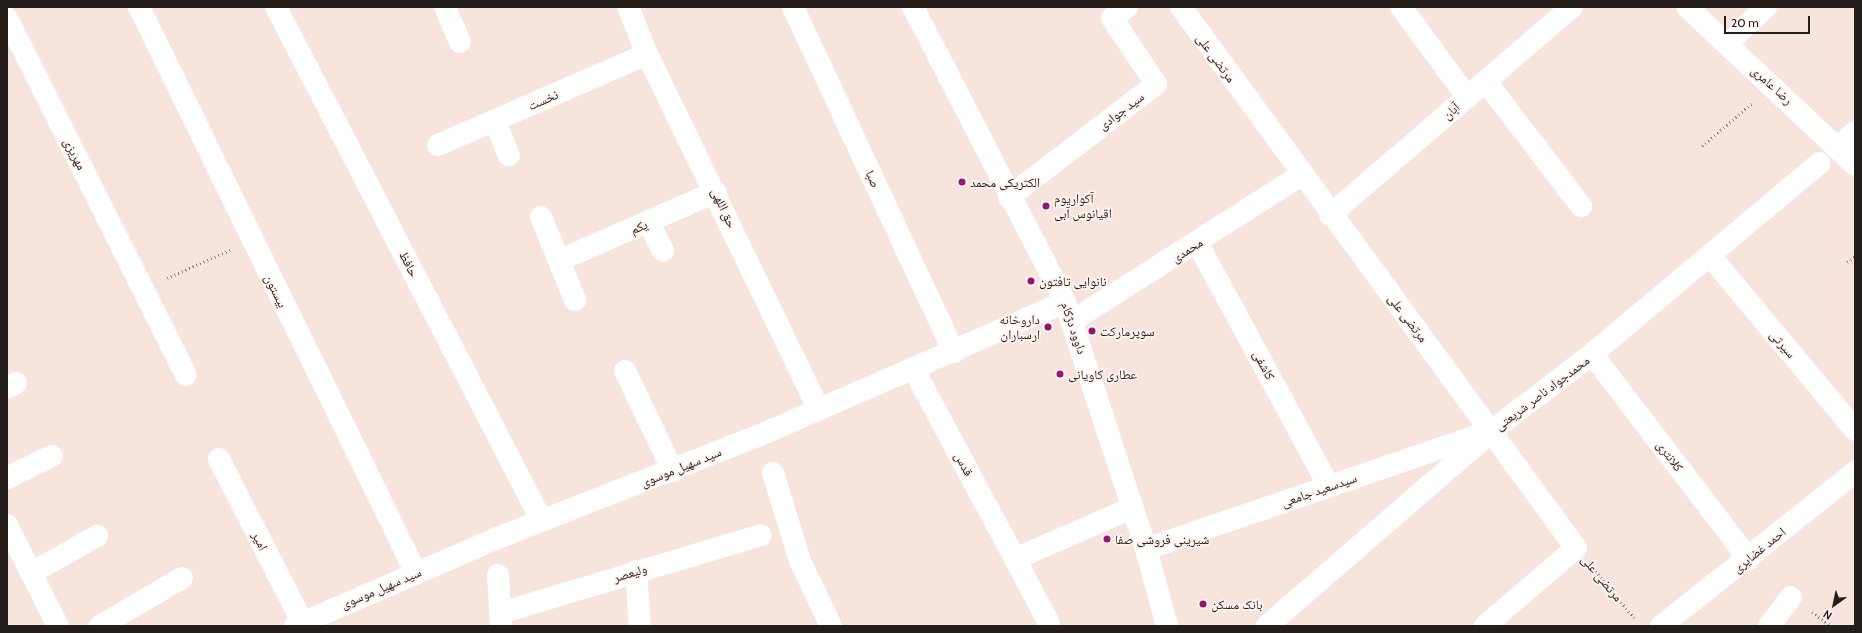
<!DOCTYPE html>
<html>
<head>
<meta charset="utf-8">
<style>
  body { margin:0 }
  #map { position:relative; width:1862px; height:633px; overflow:hidden; background:#f6e4dd; font-family:Cabin,"Noto Naskh Arabic",sans-serif }
  div>[style] { position:absolute }
  [style*='--x'] { left:calc(var(--x)*1px); top:calc(var(--y)*1px); width:calc(var(--w)*1px); rotate:calc(var(--a)*1deg) }
  .path>* { height:2.5px; margin-top:-1.25px; transform-origin:0; background:repeating-linear-gradient(90deg,#8e827d 0 1px,transparent 0 4px) }
  .street>* { height:22px; margin:-11px; padding:0 11px; transform-origin:11px; border-radius:11px; background:#fff }
  .dots>* { width:11px; height:11px; translate:-50% -50%; box-sizing:border-box; border:2px solid #fef3ef; border-radius:50% }
  span { translate:-50% -50%; white-space:nowrap; text-align:center; line-height:1.15; -webkit-text-stroke:3.5px #fef3ef; paint-order:stroke }
  .street-label { font-size:13px; color:#241e1b }
  .poi-label { font-size:13px; color:#241e1b }
  .left { translate:0 -50%; text-align:left }
  .right { translate:-100% -50%; text-align:right }
  .frame { position:absolute; inset:0; border:8px solid #241e1b; pointer-events:none }
  .north { position:absolute; left:1814px; top:585px; width:40px; height:40px; -webkit-text-stroke:3px #fef3ef; paint-order:stroke; rotate:213deg; font-size:11px; font-weight:700; line-height:16px; text-align:center; color:#241e1b }
  .north::after { content:''; display:block; margin:auto; width:14px; height:18px; background:#241e1b; clip-path:polygon(50% 0,100% 100%,50% 72%,0 100%) }
  .scale { position:absolute; left:1724px; top:16px; width:86px; height:18px; box-sizing:border-box; border:2px solid #241e1b; border-top:0; padding-left:5px; font-size:12px; line-height:14px; white-space:nowrap; color:#241e1b; -webkit-text-stroke:3px #fef3ef; paint-order:stroke }
</style>
</head>
<body>
<div id="map">
  <div class="path">
    <div style="--x:1702;--y:146;--w:65;--a:-40.6"></div>
    <div style="--x:1847;--y:262;--w:10;--a:-37"></div>
    <div style="--x:167;--y:278;--w:69;--a:-24"></div>
    <div style="--x:1593;--y:568;--w:67;--a:50.4"></div>
    <div style="--x:1812;--y:612;--w:24;--a:36"></div>
  </div>
  <div class="street">
    <div style="--x:139;--y:7;--w:630;--a:63.92"></div>
    <div style="--x:276;--y:7;--w:579;--a:62.64"></div>
    <div style="--x:445;--y:7;--w:38;--a:67"></div>
    <div style="--x:628;--y:7;--w:51;--a:68"></div>
    <div style="--x:647;--y:54;--w:395;--a:64.2"></div>
    <div style="--x:793;--y:7;--w:381;--a:65"></div>
    <div style="--x:913;--y:7;--w:332;--a:62.7"></div>
    <div style="--x:1065;--y:302;--w:260;--a:71.8"></div>
    <div style="--x:1146;--y:549;--w:80;--a:74.7"></div>
    <div style="--x:1181;--y:7;--w:670;--a:53.87"></div>
    <div style="--x:1576;--y:548;--w:120;--a:139.4"></div>
    <div style="--x:1401;--y:7;--w:112;--a:53.7"></div>
    <div style="--x:1687;--y:7;--w:231;--a:43.2"></div>
    <div style="--x:7;--y:18;--w:399;--a:63.4"></div>
    <div style="--x:1727;--y:44;--w:54;--a:-43.5"></div>
    <div style="--x:1487;--y:83;--w:155;--a:52.6"></div>
    <div style="--x:495;--y:121;--w:37;--a:68"></div>
    <div style="--x:438;--y:145;--w:228;--a:-23.5"></div>
    <div style="--x:1839;--y:146;--w:21;--a:-41"></div>
    <div style="--x:1009;--y:197;--w:185;--a:-37.5"></div>
    <div style="--x:1156;--y:84;--w:79;--a:-123.7"></div>
    <div style="--x:1112;--y:18;--w:19;--a:-36"></div>
    <div style="--x:1330;--y:215;--w:319;--a:-40.7"></div>
    <div style="--x:541;--y:217;--w:90;--a:67.7"></div>
    <div style="--x:649;--y:223;--w:31;--a:63"></div>
    <div style="--x:1198;--y:244;--w:275;--a:61.6"></div>
    <div style="--x:1711;--y:257;--w:225;--a:50.2"></div>
    <div style="--x:560;--y:260;--w:170;--a:-23.6"></div>
    <div style="--x:1072;--y:321;--w:272;--a:-32.5"></div>
    <div style="--x:1592;--y:354;--w:258;--a:52.6"></div>
    <div style="--x:913;--y:368;--w:217;--a:61.9"></div>
    <div style="--x:1015;--y:559;--w:128;--a:-23.6"></div>
    <div style="--x:625;--y:371;--w:111;--a:64.4"></div>
    <div style="--x:7;--y:388;--w:10;--a:-29"></div>
    <div style="--x:219;--y:459;--w:183;--a:63"></div>
    <div style="--x:773;--y:473;--w:92;--a:72.9"></div>
    <div style="--x:800;--y:561;--w:72;--a:64.5"></div>
    <div style="--x:7;--y:478;--w:50;--a:-26.1"></div>
    <div style="--x:7;--y:525;--w:113;--a:63.2"></div>
    <div style="--x:1146;--y:549;--w:354;--a:-18.9"></div>
    <div style="--x:1015;--y:559;--w:72;--a:62"></div>
    <div style="--x:636;--y:571;--w:55;--a:85.8"></div>
    <div style="--x:31;--y:573;--w:76;--a:-29.3"></div>
    <div style="--x:498;--y:575;--w:51;--a:86.6"></div>
    <div style="--x:500;--y:613;--w:272;--a:-16.6"></div>
    <div style="--x:100;--y:626;--w:95;--a:-30.3"></div>
    <div style="--x:295;--y:626;--w:218;--a:-23.5"></div>
    <div style="--x:495;--y:539;--w:282;--a:-21.4"></div>
    <div style="--x:758;--y:436;--w:335;--a:-23.6"></div>
    <div style="--x:1267;--y:626;--w:299;--a:-40.9"></div>
    <div style="--x:1493;--y:430;--w:125;--a:-37.5"></div>
    <div style="--x:1592;--y:354;--w:297;--a:-40"></div>
    <div style="--x:1661;--y:626;--w:248;--a:-38.4"></div>
    <div style="--x:1769;--y:626;--w:36;--a:-53"></div>
  </div>
  <div class="dots">
    <div style="left:962px;top:182px;background:#921774"></div>
    <div style="left:1046px;top:206px;background:#921774"></div>
    <div style="left:1031px;top:281px;background:#921774"></div>
    <div style="left:1048px;top:327px;background:#921774"></div>
    <div style="left:1092px;top:331px;background:#921774"></div>
    <div style="left:1060px;top:374px;background:#921774"></div>
    <div style="left:1107px;top:539px;background:#921774"></div>
    <div style="left:1203px;top:604px;background:#921774"></div>
  </div>
  <div class="street-label">
    <span style="left:1216px;top:58px;rotate:54deg">مرتضی علی</span>
    <span style="left:1772px;top:85px;rotate:42deg">رضا عامری</span>
    <span style="left:543px;top:100px;rotate:-24deg">نخست</span>
    <span style="left:1121px;top:111px;rotate:-37deg">سید جوادی</span>
    <span style="left:1451px;top:111px;rotate:-41deg">آبان</span>
    <span style="left:75px;top:154px;rotate:63deg">مهریزی</span>
    <span style="left:873px;top:179px;rotate:65deg">صبا</span>
    <span style="left:724px;top:208px;rotate:65deg">حق اللهی</span>
    <span style="left:639px;top:227px;rotate:-23deg">یکم</span>
    <span style="left:1187px;top:250px;rotate:-32deg">محمدی</span>
    <span style="left:409px;top:264px;rotate:63deg">حافظ</span>
    <span style="left:276px;top:291px;rotate:64deg">بیستون</span>
    <span style="left:1408px;top:318px;rotate:53deg">مرتضی علی</span>
    <span style="left:1074px;top:328px;rotate:71deg">داوود دژکام</span>
    <span style="left:1783px;top:344px;rotate:50deg">سیرتی</span>
    <span style="left:1264px;top:365px;rotate:62deg">کاشفی</span>
    <span style="left:1542px;top:393px;rotate:-37deg">محمدجواد ناصر شریعتی</span>
    <span style="left:1670px;top:456px;rotate:53deg">کلانتری</span>
    <span style="left:964px;top:464px;rotate:62deg">قدس</span>
    <span style="left:681px;top:467px;rotate:-22deg">سید سهیل موسوی</span>
    <span style="left:1319px;top:490px;rotate:-19deg">سیدسعید جامعی</span>
    <span style="left:260px;top:541px;rotate:63deg">امیر</span>
    <span style="left:1759px;top:550px;rotate:-39deg">احمد غضایری</span>
    <span style="left:630px;top:573px;rotate:-17deg">ولیعصر</span>
    <span style="left:1602px;top:578px;rotate:50deg">مرتضی علی</span>
    <span style="left:381px;top:588px;rotate:-23deg">سید سهیل موسوی</span>
  </div>
  <div class="poi-label">
    <span class="left" style="left:970px;top:182px">الکتریکی محمد</span>
    <span class="left" style="left:1054px;top:206px">آکواریوم<br>اقیانوس آبی</span>
    <span class="left" style="left:1039px;top:281px">نانوایی تافتون</span>
    <span class="right" style="left:1040px;top:327px">داروخانه<br>ارسباران</span>
    <span class="left" style="left:1100px;top:331px">سوپرمارکت</span>
    <span class="left" style="left:1068px;top:374px">عطاری کاویانی</span>
    <span class="left" style="left:1115px;top:539px">شیرینی فروشی صفا</span>
    <span class="left" style="left:1211px;top:604px">بانک مسکن</span>
  </div>
  <div class="frame"></div>
  <div class="north">N</div>
  <div class="scale">20 m</div>
</div>
</body>
</html>
